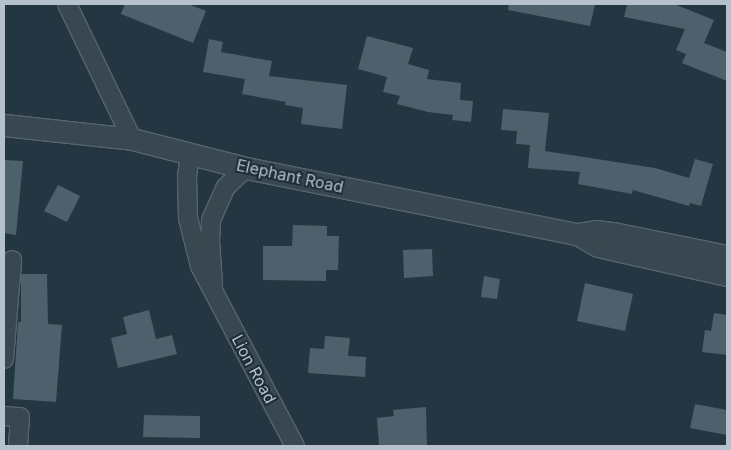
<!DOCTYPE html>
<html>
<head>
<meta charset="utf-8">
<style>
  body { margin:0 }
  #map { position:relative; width:731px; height:450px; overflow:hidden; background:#243641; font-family:Inter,sans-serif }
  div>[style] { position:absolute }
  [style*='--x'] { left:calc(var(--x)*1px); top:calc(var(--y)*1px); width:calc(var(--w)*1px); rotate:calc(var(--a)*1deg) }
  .building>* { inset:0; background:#4d606c }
  .roads { filter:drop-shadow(1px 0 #56656e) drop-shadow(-1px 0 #56656e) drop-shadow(0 1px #56656e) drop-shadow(0 -1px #56656e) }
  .minor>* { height:18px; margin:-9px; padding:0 9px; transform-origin:9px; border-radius:9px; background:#394750 }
  .tertiary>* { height:21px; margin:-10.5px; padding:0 10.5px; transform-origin:10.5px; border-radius:10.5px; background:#394750 }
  span { translate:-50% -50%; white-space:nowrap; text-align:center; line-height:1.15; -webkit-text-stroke:4px #1d2c36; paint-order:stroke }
  .street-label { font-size:16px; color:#b5c2cb }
  .frame { position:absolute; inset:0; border:5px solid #b5c2cb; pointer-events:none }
</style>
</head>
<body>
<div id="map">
  <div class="building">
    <div style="clip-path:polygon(125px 4px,188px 4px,206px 11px,193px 43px,121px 14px)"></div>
    <div style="clip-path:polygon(509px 4px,595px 4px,590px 26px,508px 10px)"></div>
    <div style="clip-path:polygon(627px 4px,674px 4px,714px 20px,704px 43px,727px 52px,727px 81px,682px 63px,686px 54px,676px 50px,685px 29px,624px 17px)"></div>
    <div style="clip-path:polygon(367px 36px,413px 48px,408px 64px,429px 70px,427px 79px,461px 83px,460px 100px,473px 101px,471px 122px,452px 120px,453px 115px,428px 112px,397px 104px,400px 96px,383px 92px,387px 77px,358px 69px)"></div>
    <div style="clip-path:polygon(209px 39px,223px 42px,221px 52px,272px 61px,269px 76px,347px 85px,342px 129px,301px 124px,303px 108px,285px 105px,286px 102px,242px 94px,245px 79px,203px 72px)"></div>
    <div style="clip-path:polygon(503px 109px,549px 113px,545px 151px,655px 168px,689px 178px,695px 159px,713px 164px,701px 206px,690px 203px,689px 206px,633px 190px,632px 194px,578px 184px,580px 172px,528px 168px,530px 145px,516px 144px,517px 131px,501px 130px)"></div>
    <div style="clip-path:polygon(4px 160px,23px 161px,16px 235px,4px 233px)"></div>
    <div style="clip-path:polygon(58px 185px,80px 196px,67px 222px,44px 211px)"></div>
    <div style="clip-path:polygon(293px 225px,327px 226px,327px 236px,339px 236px,338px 270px,326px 270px,326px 281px,263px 280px,263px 246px,292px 246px)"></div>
    <div style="clip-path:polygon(432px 249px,433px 276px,404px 278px,403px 250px)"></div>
    <div style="clip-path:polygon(21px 274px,47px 274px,48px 324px,62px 325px,56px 402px,13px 399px,18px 322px,21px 322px)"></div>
    <div style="clip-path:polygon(484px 276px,500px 279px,497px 299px,481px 297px)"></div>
    <div style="clip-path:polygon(585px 283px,633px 294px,625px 331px,577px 321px)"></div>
    <div style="clip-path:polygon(149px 310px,156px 339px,172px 335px,177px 354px,118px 368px,111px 338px,127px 334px,123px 317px)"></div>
    <div style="clip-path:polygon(714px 313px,727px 315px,727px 355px,702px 352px,705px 330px,711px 331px)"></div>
    <div style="clip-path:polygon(325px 336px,350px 338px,348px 356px,366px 357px,365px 377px,308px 373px,310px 348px,324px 349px)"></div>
    <div style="clip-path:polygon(695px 404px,727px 410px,727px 435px,690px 428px)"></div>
    <div style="clip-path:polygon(426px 407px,427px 446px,379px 446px,377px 418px,394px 416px,393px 410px)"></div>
    <div style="clip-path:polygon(144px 415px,200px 416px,200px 438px,143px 437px)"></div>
  </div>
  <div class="roads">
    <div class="minor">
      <div style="--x:67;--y:4;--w:150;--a:64.3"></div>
      <div style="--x:190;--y:155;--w:21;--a:98"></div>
      <div style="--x:187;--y:176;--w:42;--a:88.6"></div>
      <div style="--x:188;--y:218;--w:49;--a:76"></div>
      <div style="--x:200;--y:266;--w:204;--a:62.2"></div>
      <div style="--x:213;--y:284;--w:43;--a:-94"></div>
      <div style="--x:210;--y:241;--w:21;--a:-87"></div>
      <div style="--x:211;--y:220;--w:36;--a:-66"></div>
      <div style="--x:226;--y:187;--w:28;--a:-44"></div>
      <div style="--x:4;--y:297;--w:5;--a:0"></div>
      <div style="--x:9;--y:297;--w:62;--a:94.6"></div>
      <div style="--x:9;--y:297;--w:37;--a:-85"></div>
      <div style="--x:4;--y:416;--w:16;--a:4"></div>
      <div style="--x:20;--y:417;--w:29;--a:94"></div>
    </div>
    <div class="tertiary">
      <div style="--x:4;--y:125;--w:129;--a:6.2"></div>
      <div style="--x:132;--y:139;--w:118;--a:14.3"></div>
      <div style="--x:246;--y:168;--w:338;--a:11.3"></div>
      <div style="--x:577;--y:234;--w:24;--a:30"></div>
      <div style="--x:598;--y:246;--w:132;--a:12.7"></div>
      <div style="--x:577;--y:234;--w:19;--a:-9"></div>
      <div style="--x:596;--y:231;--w:17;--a:7"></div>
      <div style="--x:613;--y:233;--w:116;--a:11.4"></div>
    </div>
  </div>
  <div class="street-label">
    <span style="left:290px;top:176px;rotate:12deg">Elephant Road</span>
    <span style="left:254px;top:369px;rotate:62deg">Lion Road</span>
  </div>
  <div class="frame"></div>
</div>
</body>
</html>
